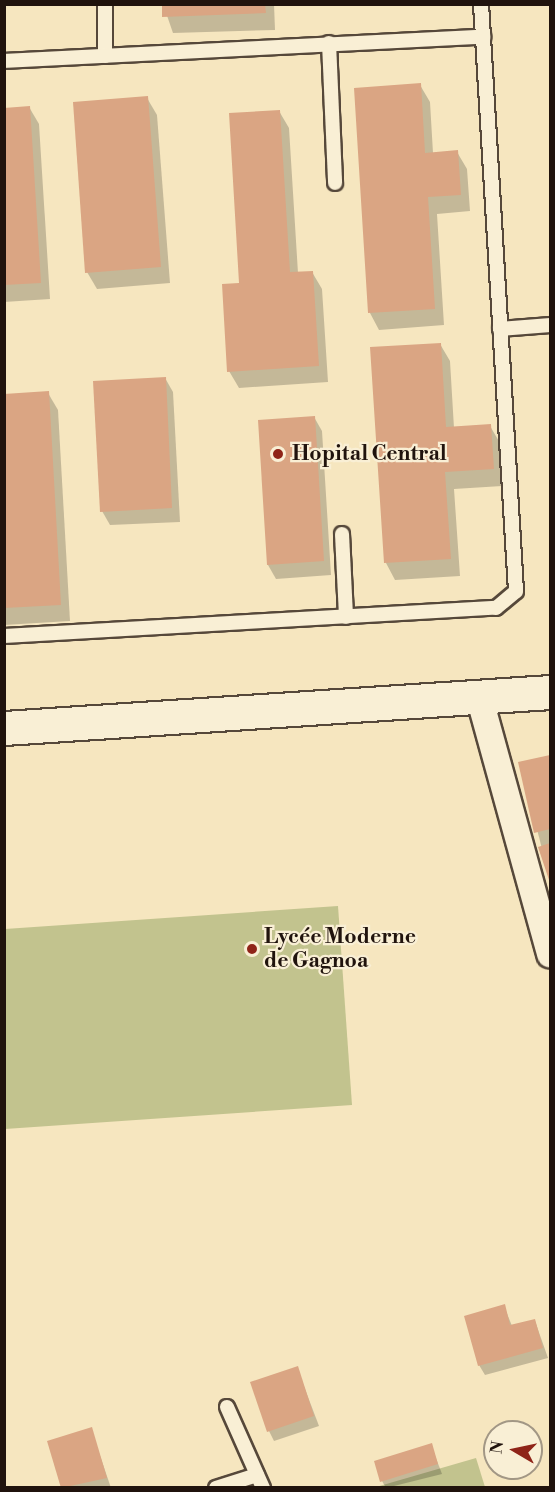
<!DOCTYPE html>
<html>
<head>
<meta charset="utf-8">
<style>
  body { margin:0 }
  #map { position:relative; width:555px; height:1492px; overflow:hidden; background:#f6e6bf; font-family:"Libre Bodoni",serif }
  div>[style] { position:absolute }
  [style*='--x'] { left:calc(var(--x)*1px); top:calc(var(--y)*1px); width:calc(var(--w)*1px); rotate:calc(var(--a)*1deg) }
  .green>* { inset:0; background:#c2c38e }
  .shadow>* { inset:0; background:#0003 }
  .building>* { inset:0; background:#daa583 }
  .roads { filter:drop-shadow(2px 0 #56483a) drop-shadow(-2px 0 #56483a) drop-shadow(0 2px #56483a) drop-shadow(0 -2px #56483a) }
  .lane>* { height:14px; margin:-7px; padding:0 7px; transform-origin:7px; border-radius:7px; background:#f9efd5 }
  .street>* { height:26px; margin:-13px; padding:0 13px; transform-origin:13px; border-radius:13px; background:#f9efd5 }
  .secondary>* { height:33px; margin:-16.5px; padding:0 16.5px; transform-origin:16.5px; border-radius:16.5px; background:#f9efd5 }
  .dots>* { width:16px; height:16px; translate:-50% -50%; box-sizing:border-box; border:3px solid #f9efd5; border-radius:50% }
  span { translate:-50% -50%; white-space:nowrap; text-align:center; line-height:1.15; -webkit-text-stroke:4.5px #f9efd5; paint-order:stroke }
  .poi-label { font-size:21px; color:#20130d; font-weight:700 }
  .left { translate:0 -50%; text-align:left }
  .frame { position:absolute; inset:0; border:6px solid #20130d; pointer-events:none }
  .north { position:absolute; left:483px; top:1420px; width:60px; height:60px; box-sizing:border-box; background:#f9efd5; border:2px solid #a29785; border-radius:50%; rotate:279deg; font-size:16px; font-weight:700; line-height:24px; text-align:center; color:#20130d }
  .north::after { content:''; display:block; margin:auto; width:21px; height:27px; background:#8f2418; clip-path:polygon(50% 0,100% 100%,50% 72%,0 100%) }
</style>
</head>
<body>
<div id="map">
  <div class="green">
    <div style="clip-path:polygon(338px 906px,352px 1105px,5px 1129px,5px 929px)"></div>
    <div style="clip-path:polygon(476px 1458px,485px 1487px,376px 1487px)"></div>
  </div>
  <div class="shadow">
    <div style="clip-path:polygon(163px 4px,274px 4px,275px 30px,173px 33px)"></div>
    <div style="clip-path:polygon(420px 85px,430px 102px,433px 153px,457px 152px,467px 169px,470px 211px,437px 214px,444px 325px,379px 330px,370px 313px)"></div>
    <div style="clip-path:polygon(147px 98px,157px 115px,170px 283px,97px 289px,87px 272px)"></div>
    <div style="clip-path:polygon(29px 107px,39px 124px,50px 299px,4px 302px,4px 109px)"></div>
    <div style="clip-path:polygon(279px 111px,289px 128px,298px 273px,312px 272px,322px 289px,328px 382px,239px 388px,229px 371px,241px 284px)"></div>
    <div style="clip-path:polygon(440px 344px,450px 361px,454px 428px,490px 426px,500px 443px,502px 486px,454px 489px,460px 576px,395px 580px,386px 563px)"></div>
    <div style="clip-path:polygon(165px 378px,173px 392px,180px 522px,110px 525px,102px 511px)"></div>
    <div style="clip-path:polygon(48px 393px,58px 410px,70px 621px,4px 625px,4px 395px)"></div>
    <div style="clip-path:polygon(314px 417px,322px 431px,331px 575px,276px 579px,268px 565px)"></div>
    <div style="clip-path:polygon(550px 756px,550px 880px,520px 763px)"></div>
    <div style="clip-path:polygon(504px 1306px,512px 1326px,535px 1321px,548px 1358px,485px 1375px,479px 1365px)"></div>
    <div style="clip-path:polygon(297px 1368px,319px 1426px,274px 1441px,269px 1431px)"></div>
    <div style="clip-path:polygon(91px 1429px,111px 1488px,63px 1488px)"></div>
    <div style="clip-path:polygon(431px 1445px,442px 1474px,386px 1488px,382px 1481px)"></div>
  </div>
  <div class="building">
    <div style="clip-path:polygon(162px 4px,265px 4px,266px 13px,162px 17px)"></div>
    <div style="clip-path:polygon(421px 83px,425px 153px,458px 150px,461px 195px,428px 197px,435px 309px,368px 313px,354px 88px)"></div>
    <div style="clip-path:polygon(148px 96px,161px 267px,85px 273px,73px 102px)"></div>
    <div style="clip-path:polygon(30px 106px,41px 283px,4px 285px,4px 108px)"></div>
    <div style="clip-path:polygon(280px 110px,290px 272px,313px 271px,319px 366px,227px 372px,222px 284px,239px 283px,229px 113px)"></div>
    <div style="clip-path:polygon(441px 343px,446px 427px,491px 424px,494px 469px,445px 472px,451px 559px,384px 563px,370px 347px)"></div>
    <div style="clip-path:polygon(166px 377px,172px 508px,100px 512px,93px 381px)"></div>
    <div style="clip-path:polygon(49px 391px,61px 605px,4px 608px,4px 394px)"></div>
    <div style="clip-path:polygon(315px 416px,324px 561px,267px 565px,258px 420px)"></div>
    <div style="clip-path:polygon(550px 755px,550px 829px,534px 833px,518px 762px)"></div>
    <div style="clip-path:polygon(550px 843px,550px 883px,538px 847px)"></div>
    <div style="clip-path:polygon(505px 1304px,510px 1325px,535px 1319px,543px 1348px,478px 1366px,464px 1316px)"></div>
    <div style="clip-path:polygon(298px 1366px,314px 1416px,267px 1432px,250px 1382px)"></div>
    <div style="clip-path:polygon(92px 1427px,107px 1478px,61px 1488px,47px 1441px)"></div>
    <div style="clip-path:polygon(432px 1443px,438px 1464px,380px 1482px,374px 1461px)"></div>
  </div>
  <div class="roads">
    <div class="lane">
      <div style="--x:329;--y:43;--w:140;--a:87.5"></div>
      <div style="--x:105;--y:56;--w:52;--a:-90"></div>
      <div style="--x:4;--y:61;--w:480;--a:-2.9"></div>
      <div style="--x:500;--y:329;--w:50;--a:-4.6"></div>
      <div style="--x:342;--y:534;--w:83;--a:87.2"></div>
      <div style="--x:4;--y:636;--w:493;--a:-3.3"></div>
      <div style="--x:496;--y:608;--w:26;--a:-40"></div>
      <div style="--x:516;--y:591;--w:588;--a:-93.41"></div>
      <div style="--x:227;--y:1407;--w:89;--a:66"></div>
      <div style="--x:216;--y:1488;--w:43;--a:-17.6"></div>
    </div>
    <div class="street">
      <div style="--x:479;--y:696;--w:268;--a:74.6"></div>
    </div>
    <div class="secondary">
      <div style="--x:4;--y:728;--w:547;--a:-3.77"></div>
    </div>
  </div>
  <div class="dots">
    <div style="left:278px;top:454px;background:#8f2418"></div>
    <div style="left:252px;top:949px;background:#8f2418"></div>
  </div>
  <div class="poi-label">
    <span class="left" style="left:292px;top:454px">Hopital Central</span>
    <span class="left" style="left:264px;top:949px">Lycée Moderne<br>de Gagnoa</span>
  </div>
  <div class="frame"></div>
  <div class="north">N</div>
</div>
</body>
</html>
